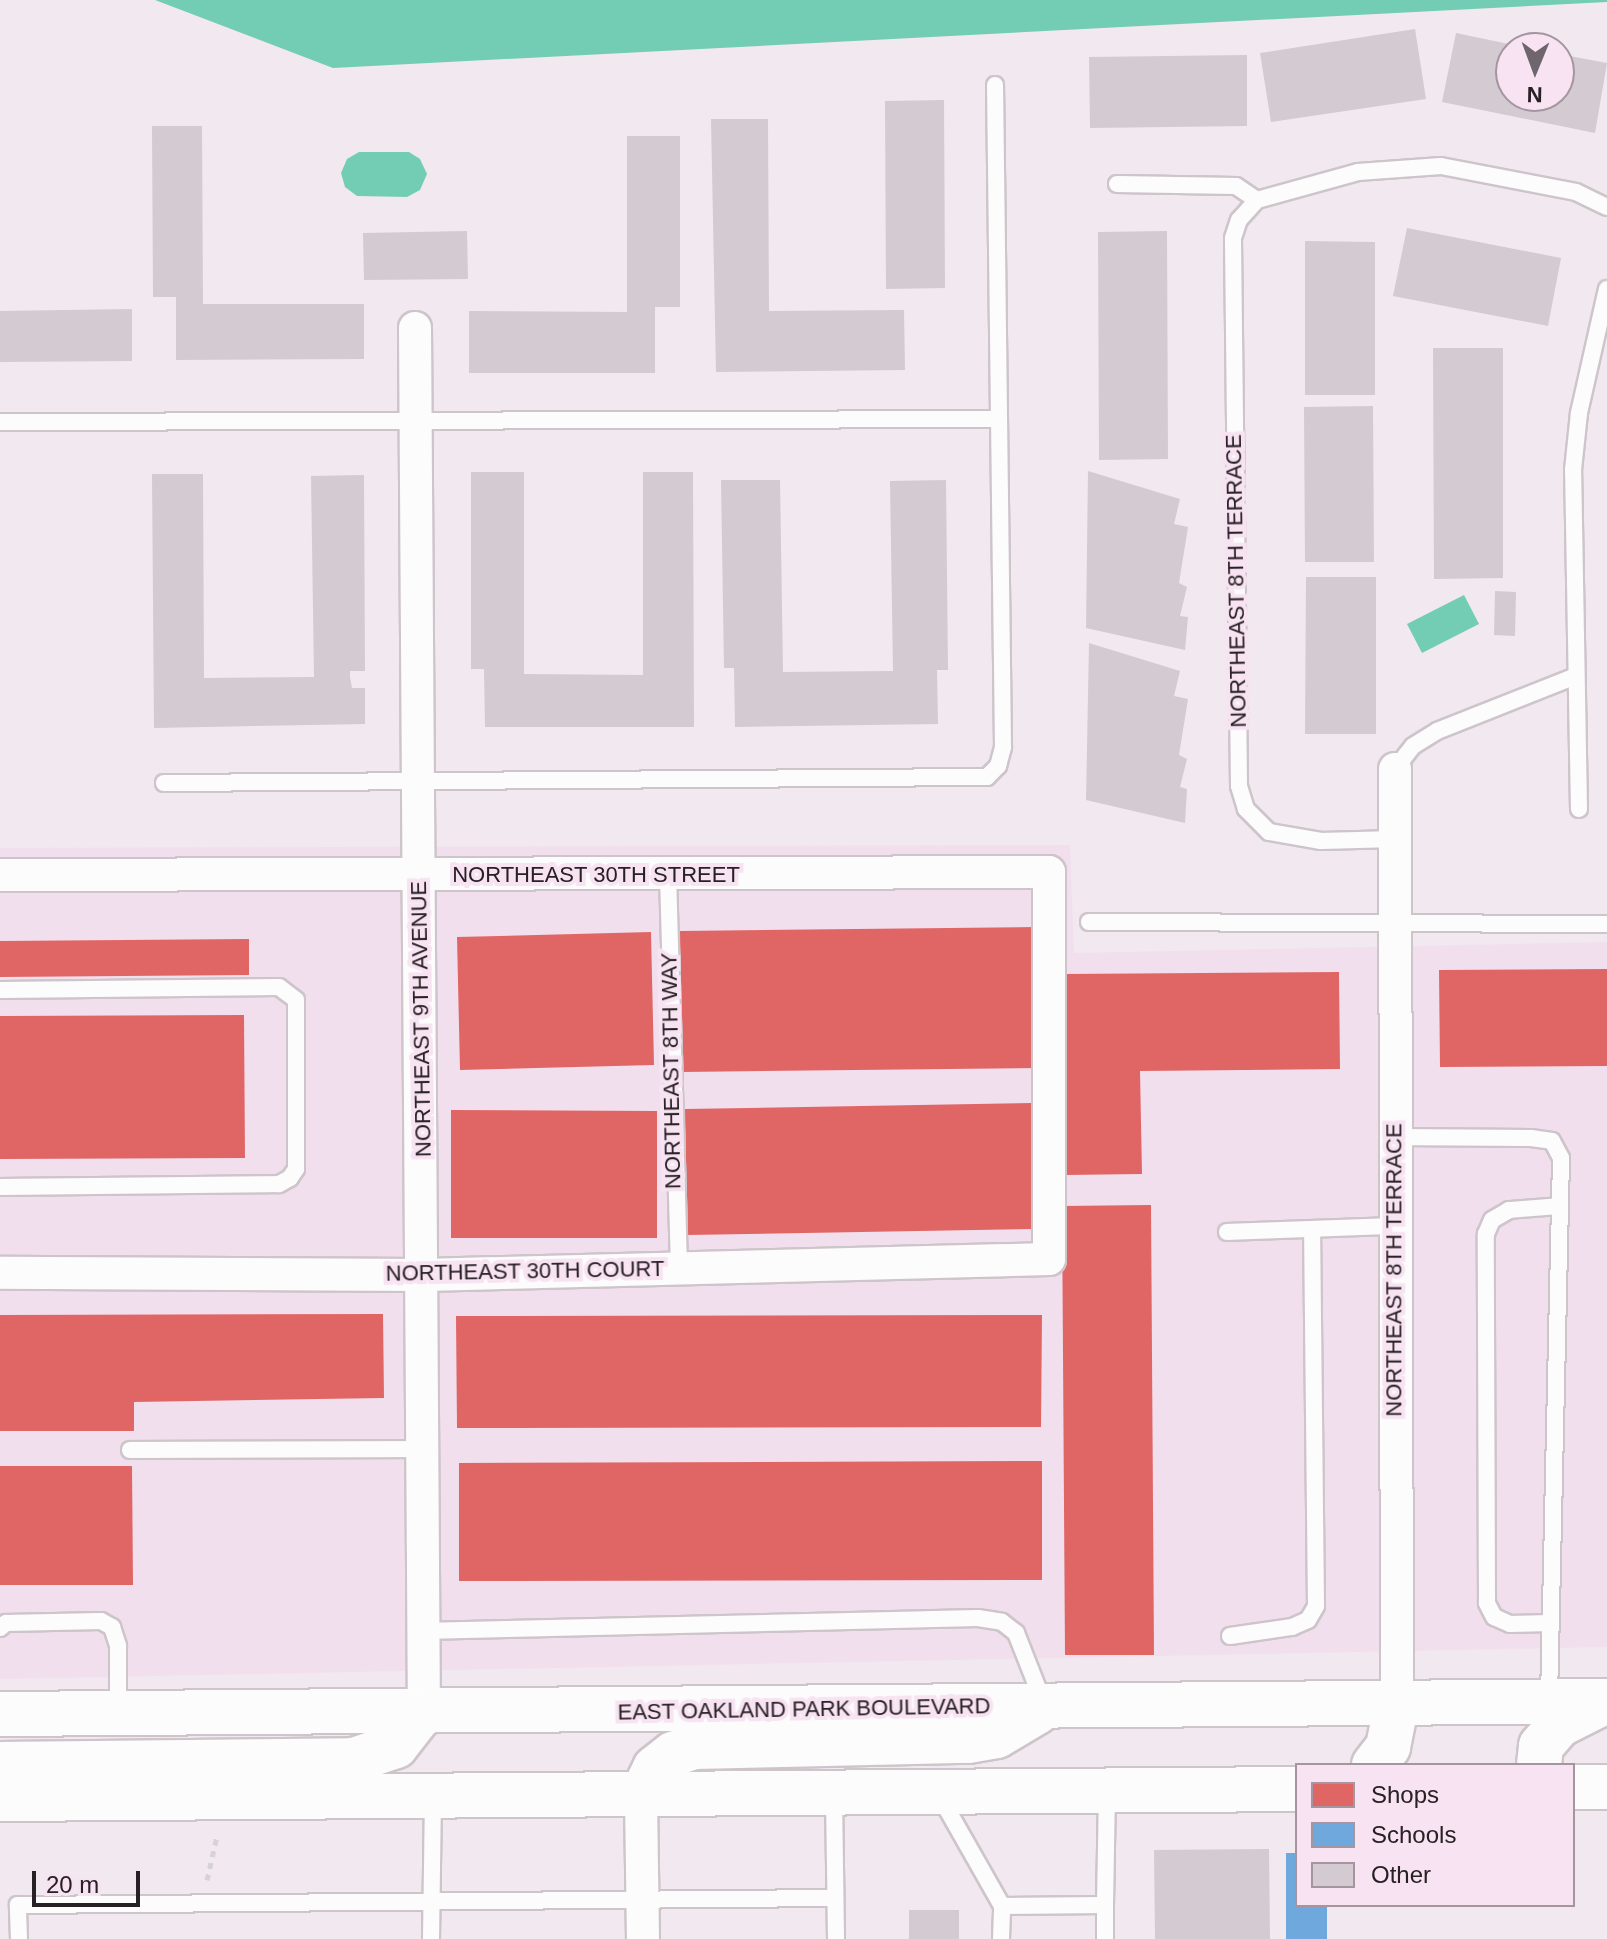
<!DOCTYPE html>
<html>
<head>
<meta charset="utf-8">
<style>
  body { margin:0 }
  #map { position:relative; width:1607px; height:1939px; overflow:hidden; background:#f2e8ef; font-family:Arial,sans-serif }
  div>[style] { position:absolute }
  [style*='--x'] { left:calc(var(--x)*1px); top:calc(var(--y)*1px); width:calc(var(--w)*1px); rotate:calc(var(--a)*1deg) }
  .built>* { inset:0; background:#f2dfed }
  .water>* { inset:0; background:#73cdb4 }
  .shops>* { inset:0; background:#e06666 }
  .schools>* { inset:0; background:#6fa8dc }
  .building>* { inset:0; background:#d3cbd1 }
  .path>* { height:5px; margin-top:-2.5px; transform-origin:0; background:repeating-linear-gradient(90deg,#d6d3d5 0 6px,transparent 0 12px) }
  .roads { filter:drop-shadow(2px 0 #cec5cb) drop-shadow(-2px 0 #cec5cb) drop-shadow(0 2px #cec5cb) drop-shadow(0 -2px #cec5cb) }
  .lane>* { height:16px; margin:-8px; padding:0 8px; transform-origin:8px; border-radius:8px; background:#fdfcfd }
  .street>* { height:32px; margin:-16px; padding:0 16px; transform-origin:16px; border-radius:16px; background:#fdfcfd }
  .primary>* { height:44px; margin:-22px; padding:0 22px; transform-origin:22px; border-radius:22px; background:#fdfcfd }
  span { translate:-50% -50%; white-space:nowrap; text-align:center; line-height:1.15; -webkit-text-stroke:8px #f7e3f1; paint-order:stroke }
  .street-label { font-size:22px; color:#272025 }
  .legend { position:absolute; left:1295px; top:1763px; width:280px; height:144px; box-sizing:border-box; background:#f7e3f1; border:2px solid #a4959f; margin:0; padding:10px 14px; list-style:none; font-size:24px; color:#272025 }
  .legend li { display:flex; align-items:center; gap:16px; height:40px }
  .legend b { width:40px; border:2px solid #a4959f }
  .north { position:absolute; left:1495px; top:32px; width:80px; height:80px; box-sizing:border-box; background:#f7e3f1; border:2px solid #a4959f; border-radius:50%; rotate:181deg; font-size:22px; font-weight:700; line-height:32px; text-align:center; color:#272025 }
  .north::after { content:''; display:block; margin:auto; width:28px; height:36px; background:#6e666c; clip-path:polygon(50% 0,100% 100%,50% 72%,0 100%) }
  .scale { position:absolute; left:32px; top:1871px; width:108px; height:36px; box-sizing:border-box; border:4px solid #272025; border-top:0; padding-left:10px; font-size:24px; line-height:28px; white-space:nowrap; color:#272025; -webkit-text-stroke:6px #f7e3f1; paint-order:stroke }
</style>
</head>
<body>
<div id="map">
  <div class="built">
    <div style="clip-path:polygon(1070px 845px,1074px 953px,1607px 942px,1607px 1647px,0 1679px,0 848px)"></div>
  </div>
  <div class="water">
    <div style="clip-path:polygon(155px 0,1607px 0,1607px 2px,333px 68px)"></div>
    <div style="clip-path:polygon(359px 152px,409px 152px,420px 159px,427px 174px,420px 190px,407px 197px,357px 196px,345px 187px,341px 173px,347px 159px)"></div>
    <div style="clip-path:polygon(1464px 595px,1479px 624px,1422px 653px,1407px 624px)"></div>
  </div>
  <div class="shops">
    <div style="clip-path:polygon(1037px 927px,1038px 1068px,682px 1072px,680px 931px)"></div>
    <div style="clip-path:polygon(651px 932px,654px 1065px,460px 1070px,457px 937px)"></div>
    <div style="clip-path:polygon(249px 939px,249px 975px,0 977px,0 941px)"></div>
    <div style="clip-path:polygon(1607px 969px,1607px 1066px,1440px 1067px,1439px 970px)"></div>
    <div style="clip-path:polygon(1339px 972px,1340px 1069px,1140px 1071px,1142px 1174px,1065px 1175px,1064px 974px)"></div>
    <div style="clip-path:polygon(244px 1015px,245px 1158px,0 1159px,0 1016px)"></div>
    <div style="clip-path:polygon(1032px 1103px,1034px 1229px,687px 1235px,685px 1109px)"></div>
    <div style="clip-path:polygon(451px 1110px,657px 1111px,657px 1238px,451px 1238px)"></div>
    <div style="clip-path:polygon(1151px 1205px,1154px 1655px,1065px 1655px,1062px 1206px)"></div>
    <div style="clip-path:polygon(383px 1314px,384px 1398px,134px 1402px,134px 1431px,0 1431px,0 1315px)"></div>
    <div style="clip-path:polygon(1042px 1315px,1041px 1427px,457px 1428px,456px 1316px)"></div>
    <div style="clip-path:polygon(1042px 1461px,1042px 1580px,459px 1581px,459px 1463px)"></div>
    <div style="clip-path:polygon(0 1466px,132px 1466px,133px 1585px,0 1585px)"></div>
  </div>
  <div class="schools">
    <div style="clip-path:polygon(1286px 1853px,1297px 1853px,1297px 1905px,1327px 1905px,1327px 1939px,1286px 1939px)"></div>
  </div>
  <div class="building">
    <div style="clip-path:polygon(1415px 29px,1426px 99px,1271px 122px,1260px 53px)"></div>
    <div style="clip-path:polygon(1456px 33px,1523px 47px,1511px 48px,1511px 96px,1559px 96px,1559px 54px,1607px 63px,1595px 133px,1442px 102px)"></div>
    <div style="clip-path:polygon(1247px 55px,1247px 126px,1090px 128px,1089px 57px)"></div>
    <div style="clip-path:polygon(944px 100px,945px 288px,886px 289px,885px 101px)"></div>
    <div style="clip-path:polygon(711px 119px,768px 119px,769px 311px,904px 310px,905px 370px,716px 372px)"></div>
    <div style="clip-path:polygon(152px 126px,202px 126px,203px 304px,364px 304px,364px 359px,176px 360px,176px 297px,153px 297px)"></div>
    <div style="clip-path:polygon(627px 136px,680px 136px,680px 307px,655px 307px,655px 373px,469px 373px,469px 311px,627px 312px)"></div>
    <div style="clip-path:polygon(1407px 228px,1561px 258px,1548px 326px,1393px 296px)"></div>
    <div style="clip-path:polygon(467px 231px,468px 279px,364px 280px,363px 233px)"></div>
    <div style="clip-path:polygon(1167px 231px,1168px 459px,1099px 460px,1098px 232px)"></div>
    <div style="clip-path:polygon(1305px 241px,1375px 242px,1375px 395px,1305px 395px)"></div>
    <div style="clip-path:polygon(132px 309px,132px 361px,0 362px,0 311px)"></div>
    <div style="clip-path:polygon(1433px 348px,1503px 348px,1503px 578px,1434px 579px)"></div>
    <div style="clip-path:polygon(1373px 406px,1374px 562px,1305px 562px,1304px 407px)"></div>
    <div style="clip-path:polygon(1088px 471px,1180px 499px,1174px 524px,1188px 527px,1179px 583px,1187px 587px,1180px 616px,1188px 617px,1185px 650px,1086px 628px)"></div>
    <div style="clip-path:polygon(471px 472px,524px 472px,524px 674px,643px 675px,643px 472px,693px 472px,694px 727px,485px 727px,484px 669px,471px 669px)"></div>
    <div style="clip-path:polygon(152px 474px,203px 474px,204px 678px,314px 677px,311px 476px,364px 475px,365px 671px,350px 671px,350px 677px,352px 688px,365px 688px,365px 724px,154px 728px)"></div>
    <div style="clip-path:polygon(721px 480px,780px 480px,783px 672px,893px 671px,890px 481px,946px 480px,948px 670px,937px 670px,938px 724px,735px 727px,734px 668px,724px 668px)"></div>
    <div style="clip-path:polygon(1306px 577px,1376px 577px,1376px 734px,1305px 734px)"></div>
    <div style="clip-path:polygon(1495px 591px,1516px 592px,1515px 636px,1494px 635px)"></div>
    <div style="clip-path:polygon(1089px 643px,1180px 671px,1174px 696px,1188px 699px,1179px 755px,1187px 759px,1180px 787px,1187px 789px,1185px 823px,1086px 800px)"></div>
    <div style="clip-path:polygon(1269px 1849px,1270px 1939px,1155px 1939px,1154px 1850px)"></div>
    <div style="clip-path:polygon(909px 1910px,959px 1910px,959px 1939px,909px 1939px)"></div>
  </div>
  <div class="path">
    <div style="--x:207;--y:1880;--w:45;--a:-77.2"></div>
  </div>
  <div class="roads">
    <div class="lane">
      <div style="--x:1117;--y:184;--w:119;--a:1"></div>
      <div style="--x:1236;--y:186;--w:25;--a:34"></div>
      <div style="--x:0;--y:422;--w:999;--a:-0.17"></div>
      <div style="--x:1395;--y:769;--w:29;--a:-52"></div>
      <div style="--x:1413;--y:746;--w:28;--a:-32"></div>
      <div style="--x:1437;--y:731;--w:149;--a:-21.6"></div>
      <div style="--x:164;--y:783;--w:823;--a:-0.42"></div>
      <div style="--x:987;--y:777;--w:16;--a:-45"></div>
      <div style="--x:998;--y:766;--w:20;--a:-75"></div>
      <div style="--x:1003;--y:747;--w:662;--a:-90.69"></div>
      <div style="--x:1579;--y:809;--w:339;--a:-91"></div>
      <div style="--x:1573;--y:470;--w:57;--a:-84"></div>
      <div style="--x:1579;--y:413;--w:127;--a:-77.3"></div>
      <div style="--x:1395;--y:839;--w:74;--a:178.5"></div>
      <div style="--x:1321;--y:841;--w:53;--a:-170.2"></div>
      <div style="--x:1269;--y:832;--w:33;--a:-135"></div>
      <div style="--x:1246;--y:809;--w:24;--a:-107"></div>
      <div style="--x:1239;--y:786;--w:548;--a:-90.63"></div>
      <div style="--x:1233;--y:238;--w:19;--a:-72"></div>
      <div style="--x:1239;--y:220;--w:27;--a:-48"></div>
      <div style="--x:1257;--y:200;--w:105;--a:-15.5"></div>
      <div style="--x:1358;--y:172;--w:83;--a:-4.1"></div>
      <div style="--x:1441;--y:166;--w:137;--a:10.9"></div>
      <div style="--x:1576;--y:192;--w:34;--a:26"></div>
      <div style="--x:668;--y:874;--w:394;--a:88.4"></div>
      <div style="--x:1089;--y:922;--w:518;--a:0.22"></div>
      <div style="--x:0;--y:990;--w:279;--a:-0.6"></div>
      <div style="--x:279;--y:987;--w:21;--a:37"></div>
      <div style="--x:296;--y:1000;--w:169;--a:90"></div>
      <div style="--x:296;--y:1169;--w:11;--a:124"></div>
      <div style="--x:290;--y:1178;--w:13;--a:151"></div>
      <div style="--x:279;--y:1184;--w:279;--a:179.4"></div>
      <div style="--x:1393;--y:1137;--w:138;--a:0.4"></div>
      <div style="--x:1531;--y:1138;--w:21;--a:8"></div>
      <div style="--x:1552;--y:1141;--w:19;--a:62"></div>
      <div style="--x:1561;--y:1158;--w:541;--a:91.27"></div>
      <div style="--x:1227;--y:1232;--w:166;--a:-2.1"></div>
      <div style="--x:130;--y:1450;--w:292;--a:-0.2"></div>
      <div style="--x:1551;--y:1623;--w:41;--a:178.6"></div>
      <div style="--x:1510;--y:1624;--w:17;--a:-156"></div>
      <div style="--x:1494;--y:1617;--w:16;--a:-117"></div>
      <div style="--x:1487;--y:1603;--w:369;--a:-90.2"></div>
      <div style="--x:1486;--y:1234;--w:15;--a:-67"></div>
      <div style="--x:1492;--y:1220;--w:20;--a:-30"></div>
      <div style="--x:1509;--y:1210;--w:51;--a:-4.5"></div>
      <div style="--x:0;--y:1628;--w:8;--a:-40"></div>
      <div style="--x:6;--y:1623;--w:95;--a:-1.2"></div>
      <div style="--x:101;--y:1621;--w:13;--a:29"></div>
      <div style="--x:112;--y:1627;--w:20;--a:72"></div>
      <div style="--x:118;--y:1646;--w:65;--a:90"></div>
      <div style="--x:422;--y:1631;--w:556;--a:-1.34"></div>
      <div style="--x:978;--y:1618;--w:24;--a:9"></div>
      <div style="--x:1002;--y:1622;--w:18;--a:38"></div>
      <div style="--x:1016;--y:1633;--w:76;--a:68.5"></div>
      <div style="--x:1230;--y:1636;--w:63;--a:-8.3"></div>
      <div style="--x:1292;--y:1627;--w:17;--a:-24"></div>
      <div style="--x:1308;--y:1620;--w:16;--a:-60"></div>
      <div style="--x:1316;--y:1606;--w:377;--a:-90.6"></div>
      <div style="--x:834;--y:1795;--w:144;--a:89.2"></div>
      <div style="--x:939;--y:1795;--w:128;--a:60.4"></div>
      <div style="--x:1002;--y:1906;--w:103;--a:-0.6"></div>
      <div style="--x:1105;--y:1905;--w:113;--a:-89"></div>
      <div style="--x:1105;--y:1905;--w:34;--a:90"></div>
      <div style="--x:19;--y:1939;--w:34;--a:-92"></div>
      <div style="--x:18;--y:1905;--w:817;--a:-0.49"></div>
      <div style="--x:431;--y:1939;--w:142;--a:-89.2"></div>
      <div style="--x:1001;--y:1939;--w:33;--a:-88"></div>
    </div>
    <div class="street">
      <div style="--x:415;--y:328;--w:1382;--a:89.63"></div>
      <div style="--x:1395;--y:769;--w:933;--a:89.88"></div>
      <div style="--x:0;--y:875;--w:1049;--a:-0.16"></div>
      <div style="--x:1049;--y:872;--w:387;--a:90"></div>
      <div style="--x:1049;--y:1259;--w:626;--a:178.54"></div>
      <div style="--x:423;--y:1275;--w:423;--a:-179.7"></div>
      <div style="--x:641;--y:1797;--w:142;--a:89.2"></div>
    </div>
    <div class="primary">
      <div style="--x:0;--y:1714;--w:1607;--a:-0.46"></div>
      <div style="--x:0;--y:1764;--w:354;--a:-0.6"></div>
      <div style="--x:354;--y:1760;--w:44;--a:-18.4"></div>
      <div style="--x:396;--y:1746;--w:46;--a:-52.1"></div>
      <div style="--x:1374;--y:1765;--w:23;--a:-52"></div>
      <div style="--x:1388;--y:1747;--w:46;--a:-78.7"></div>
      <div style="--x:1539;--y:1765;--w:19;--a:-84"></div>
      <div style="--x:1541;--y:1746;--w:28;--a:-49"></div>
      <div style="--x:1559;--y:1725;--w:51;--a:-26.6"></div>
      <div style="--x:1573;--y:1787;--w:34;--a:0"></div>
      <div style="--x:641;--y:1797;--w:32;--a:-64"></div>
      <div style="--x:655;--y:1768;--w:23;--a:-38"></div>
      <div style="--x:673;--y:1754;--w:22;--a:-18"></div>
      <div style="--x:694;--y:1747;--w:274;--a:-1.3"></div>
      <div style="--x:968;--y:1741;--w:29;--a:-10"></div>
      <div style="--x:997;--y:1736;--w:47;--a:-31"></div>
      <div style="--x:0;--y:1799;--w:1297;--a:-0.44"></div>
    </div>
  </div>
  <div class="street-label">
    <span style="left:1236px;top:581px;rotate:-91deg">NORTHEAST 8TH TERRACE</span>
    <span style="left:596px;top:875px">NORTHEAST 30TH STREET</span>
    <span style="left:421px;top:1019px;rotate:-91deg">NORTHEAST 9TH AVENUE</span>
    <span style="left:671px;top:1071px;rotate:-91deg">NORTHEAST 8TH WAY</span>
    <span style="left:1394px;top:1270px;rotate:-90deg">NORTHEAST 8TH TERRACE</span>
    <span style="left:525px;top:1271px;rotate:-1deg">NORTHEAST 30TH COURT</span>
    <span style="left:804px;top:1709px;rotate:-1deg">EAST OAKLAND PARK BOULEVARD</span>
  </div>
  <ul class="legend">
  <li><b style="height:22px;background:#e06666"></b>Shops</li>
  <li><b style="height:22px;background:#6fa8dc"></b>Schools</li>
  <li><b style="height:22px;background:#d3cbd1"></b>Other</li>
  </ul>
  <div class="north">N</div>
  <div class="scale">20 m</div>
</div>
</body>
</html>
